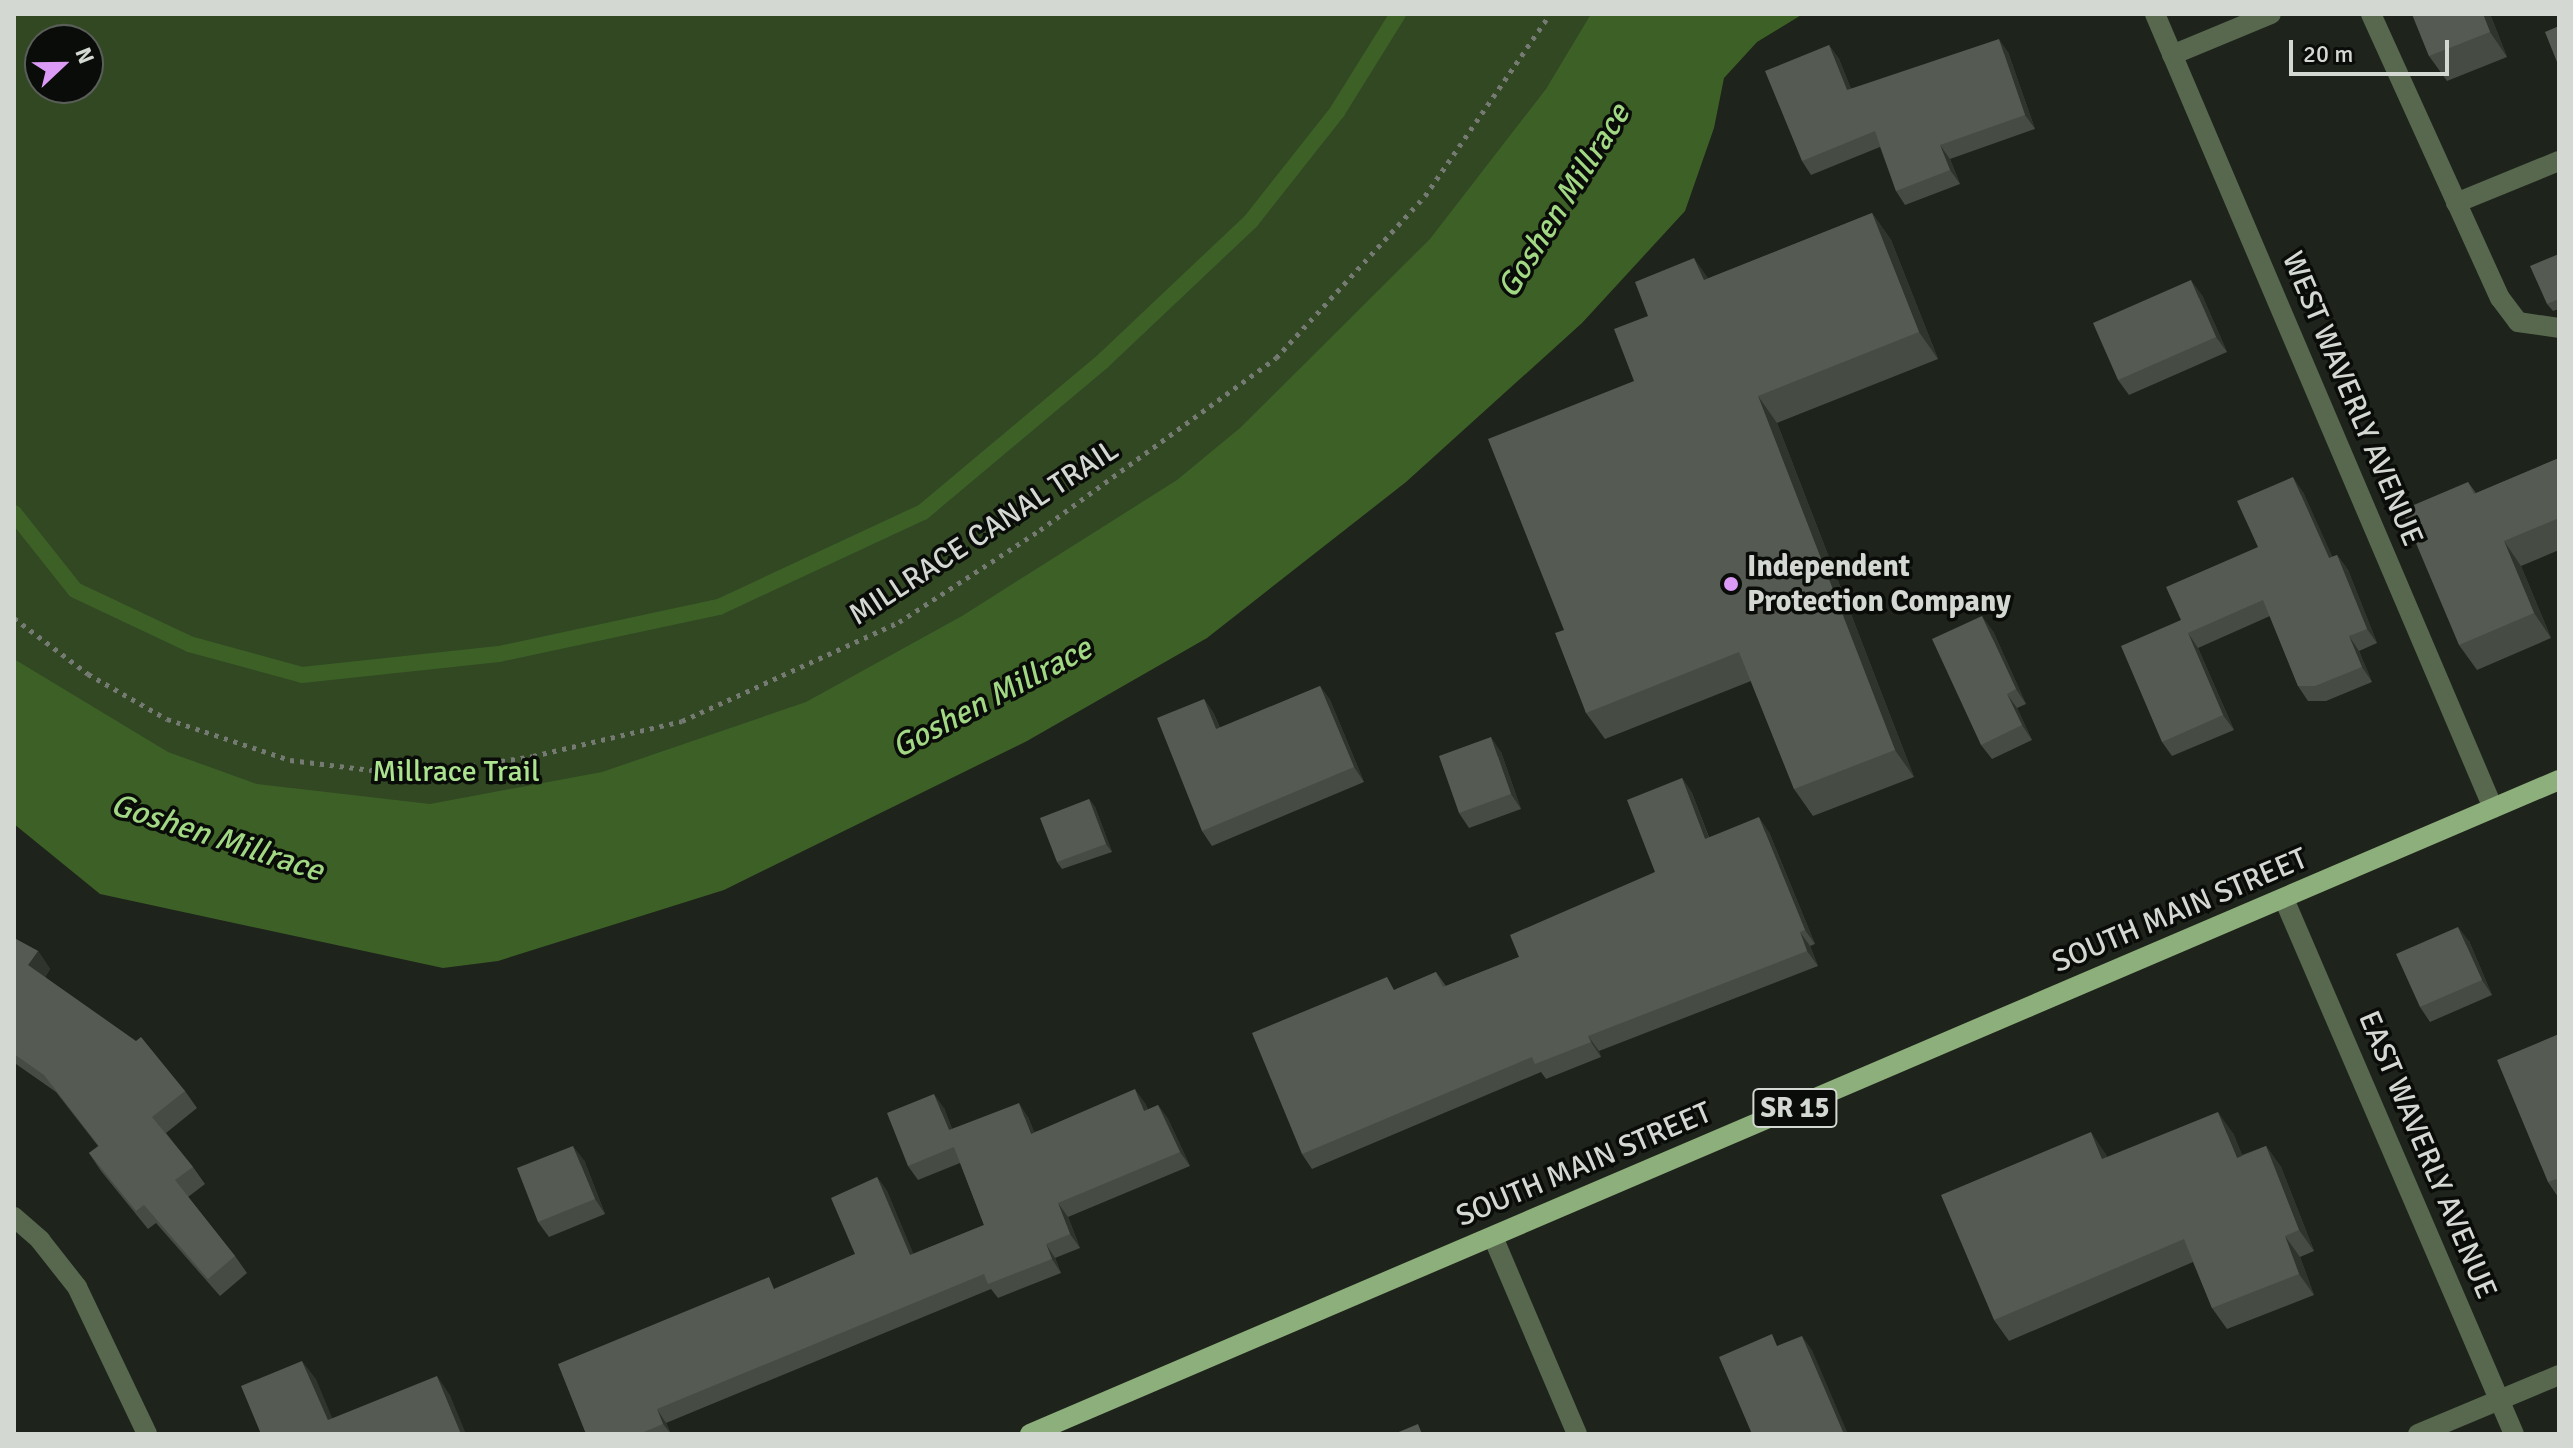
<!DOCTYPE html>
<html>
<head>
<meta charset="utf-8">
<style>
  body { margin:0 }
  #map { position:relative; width:2573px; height:1448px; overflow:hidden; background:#1e231b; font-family:Signika,sans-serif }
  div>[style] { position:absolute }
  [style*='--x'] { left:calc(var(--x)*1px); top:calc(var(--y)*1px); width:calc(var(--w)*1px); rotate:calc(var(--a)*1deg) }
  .green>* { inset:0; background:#314823 }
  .water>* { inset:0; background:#3c6026 }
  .stream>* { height:16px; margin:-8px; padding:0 8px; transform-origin:8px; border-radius:8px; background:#3c6026 }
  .path>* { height:5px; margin-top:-2.5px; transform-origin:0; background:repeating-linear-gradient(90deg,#757a73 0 4px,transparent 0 10px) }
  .minor>* { height:20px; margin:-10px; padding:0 10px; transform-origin:10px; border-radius:10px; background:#57684f }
  .major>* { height:20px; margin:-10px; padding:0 10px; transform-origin:10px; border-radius:10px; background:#8daf7b }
  .wall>* { inset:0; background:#464c43 }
  .shaded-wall>* { inset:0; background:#2f352c }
  .building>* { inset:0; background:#555b52 }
  .dots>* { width:22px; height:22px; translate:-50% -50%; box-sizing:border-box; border:4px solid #090c08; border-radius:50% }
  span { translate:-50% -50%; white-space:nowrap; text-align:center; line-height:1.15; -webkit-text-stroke:7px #090c08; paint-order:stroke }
  .shield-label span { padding:2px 6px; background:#090c08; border:2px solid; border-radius:6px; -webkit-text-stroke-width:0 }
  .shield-label { font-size:28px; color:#d4d8d2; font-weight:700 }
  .street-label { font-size:30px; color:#d4d8d2 }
  .poi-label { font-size:30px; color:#d4d8d2; font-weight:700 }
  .left { translate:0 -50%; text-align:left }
  .park-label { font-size:30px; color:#ace38e }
  .water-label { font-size:32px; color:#a2d884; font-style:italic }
  .frame { position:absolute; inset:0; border:16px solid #d4d8d2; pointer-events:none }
  .north { position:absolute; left:24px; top:24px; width:80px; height:80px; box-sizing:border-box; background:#090c08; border:2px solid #5a5e59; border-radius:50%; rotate:68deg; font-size:22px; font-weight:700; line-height:32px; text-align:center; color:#d4d8d2 }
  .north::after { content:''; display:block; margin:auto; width:28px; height:36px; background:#da9af6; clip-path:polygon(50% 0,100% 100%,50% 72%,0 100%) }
  .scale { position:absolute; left:2289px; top:40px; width:160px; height:36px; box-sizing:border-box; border:4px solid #d4d8d2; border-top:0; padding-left:10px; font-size:24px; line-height:28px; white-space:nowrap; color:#d4d8d2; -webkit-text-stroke:6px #090c08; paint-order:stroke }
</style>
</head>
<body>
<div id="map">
  <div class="green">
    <div style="clip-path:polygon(evenodd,14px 14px,1684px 14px,1134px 599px,464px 882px,14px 746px,14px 14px,40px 40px,88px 40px,88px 88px,40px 88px,40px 40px)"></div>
  </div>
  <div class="water">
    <div style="clip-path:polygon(1591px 14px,1803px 14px,1757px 42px,1724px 78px,1714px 128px,1685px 211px,1582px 323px,1406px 482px,1207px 638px,1027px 741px,724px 890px,498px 961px,443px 968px,100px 894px,14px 824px,14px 659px,168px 752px,257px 784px,430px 804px,602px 772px,806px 702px,962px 616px,1177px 480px,1240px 428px,1430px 239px,1546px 89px)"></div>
  </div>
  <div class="stream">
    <div style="--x:14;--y:513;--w:98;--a:51.6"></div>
    <div style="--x:75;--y:590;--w:126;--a:25.3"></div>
    <div style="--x:189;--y:644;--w:117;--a:15.3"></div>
    <div style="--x:302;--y:675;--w:198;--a:-6.1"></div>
    <div style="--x:499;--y:654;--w:225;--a:-12.1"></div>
    <div style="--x:719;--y:607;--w:225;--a:-25"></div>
    <div style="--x:923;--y:512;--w:236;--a:-40"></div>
    <div style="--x:1104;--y:360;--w:202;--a:-43.4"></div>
    <div style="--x:1251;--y:221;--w:139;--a:-51.7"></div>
    <div style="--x:1337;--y:112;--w:115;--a:-58.1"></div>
  </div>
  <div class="path">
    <div style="--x:14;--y:618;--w:93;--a:37.1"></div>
    <div style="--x:88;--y:674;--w:91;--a:29.7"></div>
    <div style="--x:167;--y:719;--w:130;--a:18.4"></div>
    <div style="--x:290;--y:760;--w:123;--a:7"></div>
    <div style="--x:412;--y:775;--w:122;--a:-8.9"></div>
    <div style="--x:533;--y:756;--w:153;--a:-13.2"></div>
    <div style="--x:682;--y:721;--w:239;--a:-24.5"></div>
    <div style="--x:899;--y:622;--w:168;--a:-33.1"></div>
    <div style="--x:1040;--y:530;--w:292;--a:-36.1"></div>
    <div style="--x:1276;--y:358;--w:220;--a:-47.4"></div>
    <div style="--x:1425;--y:196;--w:221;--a:-55.5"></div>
  </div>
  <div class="minor">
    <div style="--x:2155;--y:14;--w:863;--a:66.94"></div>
    <div style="--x:2371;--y:14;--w:312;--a:65.6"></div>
    <div style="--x:2500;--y:298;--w:30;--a:53"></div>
    <div style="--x:2518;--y:322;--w:41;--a:8.3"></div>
    <div style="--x:2172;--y:55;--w:107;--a:-22.5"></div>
    <div style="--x:2456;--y:203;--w:111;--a:-22.2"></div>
    <div style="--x:2284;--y:899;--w:582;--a:66.74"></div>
    <div style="--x:14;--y:1217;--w:35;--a:41"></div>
    <div style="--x:40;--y:1240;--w:60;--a:51.8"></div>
    <div style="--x:77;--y:1287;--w:163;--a:64.5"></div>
    <div style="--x:1493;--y:1237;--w:214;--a:66.9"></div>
    <div style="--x:2418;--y:1434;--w:153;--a:-22.7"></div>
  </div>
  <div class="major">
    <div style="--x:1030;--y:1434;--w:1663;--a:-23.16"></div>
  </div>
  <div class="wall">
    <div style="clip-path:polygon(2412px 14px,2490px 14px,2507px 57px,2447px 81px,2429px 56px)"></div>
    <div style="clip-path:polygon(1829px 45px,1839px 59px,1851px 89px,2008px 52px,2035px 129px,1950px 159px,1960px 184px,1905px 205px,1896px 191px,1880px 147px,1811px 175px,1802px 161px)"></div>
    <div style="clip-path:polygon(1872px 213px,1891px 240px,1938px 359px,1777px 423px,1914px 777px,1813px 816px,1794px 789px,1751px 681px,1605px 739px,1586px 713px,1564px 630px,1634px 381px,1648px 316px,1709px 278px)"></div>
    <div style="clip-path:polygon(2559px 254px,2559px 309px,2553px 311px,2547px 304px)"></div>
    <div style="clip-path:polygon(2202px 295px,2227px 352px,2129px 395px,2118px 380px)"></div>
    <div style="clip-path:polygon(2559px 458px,2559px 550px,2521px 566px,2551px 638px,2477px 670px,2459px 645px,2468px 482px,2476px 493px)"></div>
    <div style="clip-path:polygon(2303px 492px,2332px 557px,2337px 555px,2348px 570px,2377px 643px,2359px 651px,2372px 682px,2326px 701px,2308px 701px,2298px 686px,2270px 616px,2198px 648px,2234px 730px,2172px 756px,2162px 742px,2181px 620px,2258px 547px)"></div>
    <div style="clip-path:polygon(1993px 631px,2026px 704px,2017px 708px,2032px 740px,1992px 759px,1981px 745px)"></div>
    <div style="clip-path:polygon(1320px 686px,1330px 700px,1364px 782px,1212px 846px,1202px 831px,1204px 699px,1214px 714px,1220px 728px)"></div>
    <div style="clip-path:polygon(1501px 752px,1521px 809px,1469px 828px,1459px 813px)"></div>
    <div style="clip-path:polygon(1682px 778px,1692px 793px,1709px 837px,1769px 832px,1815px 944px,1810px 946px,1818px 966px,1599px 1051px,1601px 1057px,1546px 1079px,1541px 1072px,1312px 1169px,1302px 1154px,1396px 989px,1436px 972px,1446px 986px,1519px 957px,1655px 872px)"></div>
    <div style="clip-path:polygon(1089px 799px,1095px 807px,1112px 852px,1062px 869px,1057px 862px)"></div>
    <div style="clip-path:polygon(14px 938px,38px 951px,50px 969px,45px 977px,185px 1091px,197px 1108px,166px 1133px,193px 1167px,205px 1184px,188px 1197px,235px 1256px,247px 1273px,220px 1296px,156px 1223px,148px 1229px,101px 1171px,89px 1153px,98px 1146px,56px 1092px,16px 1064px,14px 1067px)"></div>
    <div style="clip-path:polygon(2469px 941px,2492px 995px,2430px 1022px,2420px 1007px)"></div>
    <div style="clip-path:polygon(2559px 1034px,2559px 1196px,2558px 1197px,2548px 1182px)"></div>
    <div style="clip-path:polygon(1145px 1103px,1148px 1110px,1158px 1105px,1168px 1119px,1190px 1166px,1068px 1217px,1080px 1248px,1055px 1258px,1061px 1273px,998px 1298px,991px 1289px,666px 1423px,671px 1434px,586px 1434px,776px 1288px,855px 1254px,877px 1177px,887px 1191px,913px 1254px,984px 1225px,960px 1163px,918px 1180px,908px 1166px,944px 1108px,952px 1129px,1028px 1117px,1034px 1132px)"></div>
    <div style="clip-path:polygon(2233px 1133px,2242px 1155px,2266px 1146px,2281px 1167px,2314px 1251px,2300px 1257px,2314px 1295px,2227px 1329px,2212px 1308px,2193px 1262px,2009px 1341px,1994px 1320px,2105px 1153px,2107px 1157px)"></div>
    <div style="clip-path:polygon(584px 1160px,605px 1214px,549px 1237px,538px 1222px)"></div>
  </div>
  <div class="shaded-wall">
    <div style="clip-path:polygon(2483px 14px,2490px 14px,2507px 57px,2490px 32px)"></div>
    <div style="clip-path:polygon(1999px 39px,2008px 52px,2035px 129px,2025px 115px)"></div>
    <div style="clip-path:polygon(1829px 45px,1839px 59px,1857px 104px,1847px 90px)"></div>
    <div style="clip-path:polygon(1940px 145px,1950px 159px,1960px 184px,1950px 170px)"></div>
    <div style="clip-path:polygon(1872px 213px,1891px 240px,1938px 359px,1919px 332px)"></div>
    <div style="clip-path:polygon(1694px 258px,1713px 285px,1704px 280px)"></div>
    <div style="clip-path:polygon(2191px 280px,2202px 295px,2227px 352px,2216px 337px)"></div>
    <div style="clip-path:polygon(1758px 396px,1777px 423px,1914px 777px,1895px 750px)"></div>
    <div style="clip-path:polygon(2293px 477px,2303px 492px,2340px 573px,2329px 558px)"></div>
    <div style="clip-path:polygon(2504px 541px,2521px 566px,2551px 638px,2534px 613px)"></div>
    <div style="clip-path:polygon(2337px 555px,2348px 570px,2377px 643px,2367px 629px)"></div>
    <div style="clip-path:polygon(1982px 616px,1993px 631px,2026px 704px,2016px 689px)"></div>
    <div style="clip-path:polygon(2188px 633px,2198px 648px,2234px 730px,2223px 715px)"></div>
    <div style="clip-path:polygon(2349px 636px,2359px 651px,2372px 682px,2362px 667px)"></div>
    <div style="clip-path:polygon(1320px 686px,1330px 700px,1364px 782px,1354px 767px)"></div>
    <div style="clip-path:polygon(2007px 694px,2017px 708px,2032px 740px,2022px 725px)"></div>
    <div style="clip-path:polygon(1204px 699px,1214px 714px,1226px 744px,1216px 729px)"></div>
    <div style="clip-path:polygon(1491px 737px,1501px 752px,1521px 809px,1511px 794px)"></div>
    <div style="clip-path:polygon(1682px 778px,1692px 793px,1715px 854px,1705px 839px)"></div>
    <div style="clip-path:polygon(1089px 799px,1095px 807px,1112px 852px,1106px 844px)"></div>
    <div style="clip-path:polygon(1759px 817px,1769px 832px,1815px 944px,1805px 930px)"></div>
    <div style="clip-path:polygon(2458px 927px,2469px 941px,2492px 995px,2482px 980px)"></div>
    <div style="clip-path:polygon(1800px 932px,1810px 946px,1818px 966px,1807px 951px)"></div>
    <div style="clip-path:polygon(38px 951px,50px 969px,41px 983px,28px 965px)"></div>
    <div style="clip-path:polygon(1588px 1036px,1599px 1051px,1601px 1057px,1591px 1042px)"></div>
    <div style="clip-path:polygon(1135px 1089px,1145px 1103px,1154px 1125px,1144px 1111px)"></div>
    <div style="clip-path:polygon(934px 1094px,944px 1108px,958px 1144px,949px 1130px)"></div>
    <div style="clip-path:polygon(1019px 1103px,1028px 1117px,1041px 1148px,1031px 1134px)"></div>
    <div style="clip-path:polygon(1158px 1105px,1168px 1119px,1190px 1166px,1180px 1152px)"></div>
    <div style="clip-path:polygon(2218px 1112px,2233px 1133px,2252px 1179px,2237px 1158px)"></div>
    <div style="clip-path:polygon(2091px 1132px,2105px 1153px,2117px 1180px,2102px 1159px)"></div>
    <div style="clip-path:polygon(573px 1146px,584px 1160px,605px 1214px,595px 1199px)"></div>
    <div style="clip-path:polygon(2266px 1146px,2281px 1167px,2314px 1251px,2299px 1230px)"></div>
    <div style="clip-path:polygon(877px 1177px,887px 1191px,920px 1269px,910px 1255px)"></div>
    <div style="clip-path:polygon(1058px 1203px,1068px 1217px,1080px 1248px,1070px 1234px)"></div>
    <div style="clip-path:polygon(2285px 1236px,2300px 1257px,2314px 1295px,2299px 1274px)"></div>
    <div style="clip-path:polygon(1046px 1244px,1055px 1258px,1061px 1273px,1052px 1259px)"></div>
    <div style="clip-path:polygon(1802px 1336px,1812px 1350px,1848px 1434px,1844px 1434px)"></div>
    <div style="clip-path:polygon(302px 1361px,316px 1379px,339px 1434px,328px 1420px)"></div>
    <div style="clip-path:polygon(437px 1376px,450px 1395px,466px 1434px,461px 1434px)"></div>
    <div style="clip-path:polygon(657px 1409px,666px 1423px,671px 1434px,663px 1424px)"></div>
  </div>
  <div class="building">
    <div style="clip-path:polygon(2412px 14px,2483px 14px,2490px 32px,2429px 56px)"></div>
    <div style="clip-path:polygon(2559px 26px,2559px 67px,2545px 32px)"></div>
    <div style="clip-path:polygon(1999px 39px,2025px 115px,1940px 145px,1950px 170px,1896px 191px,1875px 131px,1802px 161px,1765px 71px,1829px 45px,1847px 90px)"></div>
    <div style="clip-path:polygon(1872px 213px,1919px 332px,1758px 396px,1895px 750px,1794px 789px,1739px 652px,1586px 713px,1555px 633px,1564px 630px,1488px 439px,1634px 381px,1614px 329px,1648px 316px,1635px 282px,1694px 258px,1704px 280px)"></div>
    <div style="clip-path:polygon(2559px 254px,2559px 299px,2547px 304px,2530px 266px)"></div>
    <div style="clip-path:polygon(2191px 280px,2216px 337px,2118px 380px,2093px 323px)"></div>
    <div style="clip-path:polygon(2559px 458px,2559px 518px,2504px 541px,2534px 613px,2459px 645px,2402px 510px,2468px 482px,2474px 494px)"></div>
    <div style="clip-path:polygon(2293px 477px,2329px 558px,2337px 555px,2367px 629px,2349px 636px,2362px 667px,2315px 686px,2298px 686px,2263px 600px,2188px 633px,2223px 715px,2162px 742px,2121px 646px,2181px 620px,2166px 587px,2258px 547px,2237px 501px)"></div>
    <div style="clip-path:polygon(1982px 616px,2016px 689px,2007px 694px,2022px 725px,1981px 745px,1932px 639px)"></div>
    <div style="clip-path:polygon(1320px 686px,1354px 767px,1202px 831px,1157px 718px,1204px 699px,1216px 729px)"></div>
    <div style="clip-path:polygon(1491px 737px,1511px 794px,1459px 813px,1439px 756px)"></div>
    <div style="clip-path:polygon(1682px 778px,1705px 839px,1759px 817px,1805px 930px,1800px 932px,1807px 951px,1588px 1036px,1591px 1042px,1535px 1064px,1532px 1057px,1302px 1154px,1252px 1033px,1387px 977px,1394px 990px,1436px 972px,1443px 987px,1519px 957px,1510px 935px,1655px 872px,1627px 800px)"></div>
    <div style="clip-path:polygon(1089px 799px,1106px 844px,1057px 862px,1040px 818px)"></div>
    <div style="clip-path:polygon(2458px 927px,2482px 980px,2420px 1007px,2396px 954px)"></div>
    <div style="clip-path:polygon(14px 938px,38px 951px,28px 965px,136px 1041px,141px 1037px,185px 1091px,152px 1117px,193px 1167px,175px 1180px,235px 1256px,208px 1279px,144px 1205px,136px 1211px,89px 1153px,99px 1146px,44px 1075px,14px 1054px)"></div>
    <div style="clip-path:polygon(2559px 1034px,2559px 1184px,2556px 1179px,2548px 1182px,2497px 1060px)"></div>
    <div style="clip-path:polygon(1135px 1089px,1144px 1111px,1158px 1105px,1180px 1152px,1058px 1203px,1070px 1234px,1046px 1244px,1052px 1259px,988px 1284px,984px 1274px,657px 1409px,663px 1424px,639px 1434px,586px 1434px,558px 1364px,769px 1277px,774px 1289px,855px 1254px,831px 1198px,877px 1177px,910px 1255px,984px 1225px,954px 1147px,908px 1166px,887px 1113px,934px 1094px,949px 1130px,1019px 1103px,1031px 1134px)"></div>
    <div style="clip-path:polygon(2218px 1112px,2237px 1158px,2266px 1146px,2299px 1230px,2285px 1236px,2299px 1274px,2212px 1308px,2184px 1239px,1994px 1320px,1941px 1195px,2091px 1132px,2102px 1159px)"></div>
    <div style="clip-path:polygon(573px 1146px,595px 1199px,538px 1222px,517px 1168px)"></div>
    <div style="clip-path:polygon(1772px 1334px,1777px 1346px,1802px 1336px,1844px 1434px,1752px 1434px,1719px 1357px)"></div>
    <div style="clip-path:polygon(302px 1361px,328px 1420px,437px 1376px,461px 1434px,261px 1434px,241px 1386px)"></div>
    <div style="clip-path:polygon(1418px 1424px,1422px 1434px,1394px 1434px)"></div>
  </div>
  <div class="dots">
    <div style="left:1731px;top:584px;background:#da9af6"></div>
  </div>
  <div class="shield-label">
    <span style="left:1795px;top:1108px">SR 15</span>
  </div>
  <div class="street-label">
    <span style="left:2352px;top:399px;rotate:67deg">WEST WAVERLY AVENUE</span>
    <span style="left:984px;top:533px;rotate:-33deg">MILLRACE CANAL TRAIL</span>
    <span style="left:2180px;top:911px;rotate:-23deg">SOUTH MAIN STREET</span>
    <span style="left:2427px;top:1155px;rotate:67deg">EAST WAVERLY AVENUE</span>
    <span style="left:1584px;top:1165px;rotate:-23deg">SOUTH MAIN STREET</span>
  </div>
  <div class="poi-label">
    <span class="left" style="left:1747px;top:584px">Independent<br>Protection Company</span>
  </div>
  <div class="park-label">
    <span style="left:456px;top:772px">Millrace Trail</span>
  </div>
  <div class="water-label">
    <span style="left:1564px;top:201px;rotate:-58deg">Goshen Millrace</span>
    <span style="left:992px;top:698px;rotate:-28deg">Goshen Millrace</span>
    <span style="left:217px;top:838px;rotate:18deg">Goshen Millrace</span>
  </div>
  <div class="frame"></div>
  <div class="north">N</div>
  <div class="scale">20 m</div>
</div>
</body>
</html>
